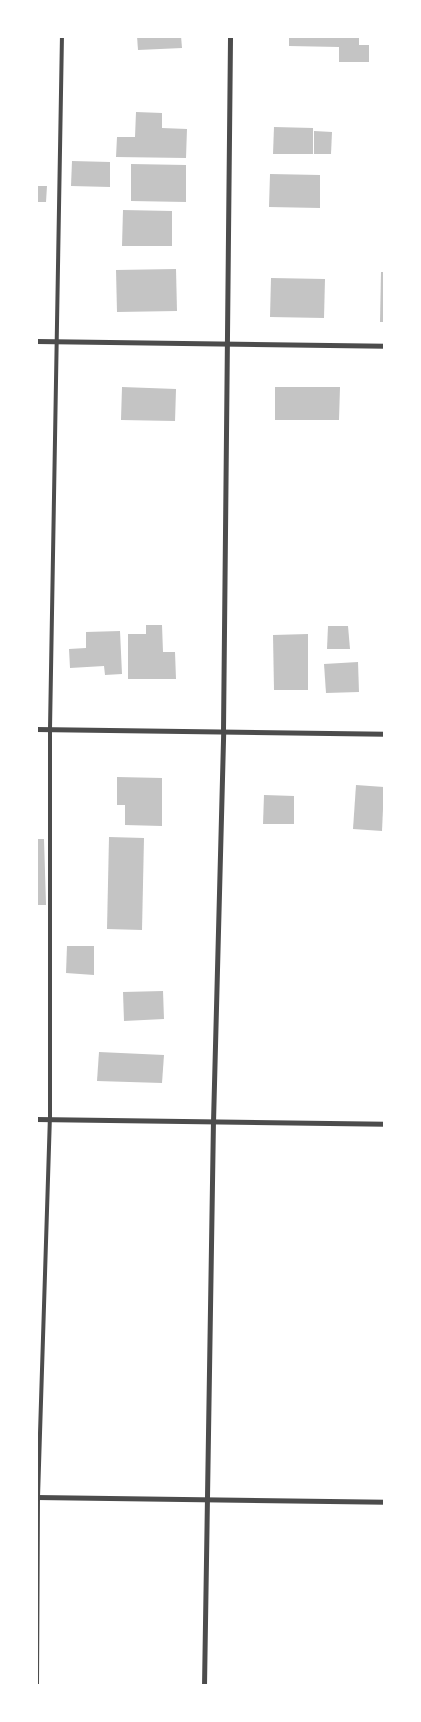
<!DOCTYPE html>
<html>
<head>
<meta charset="utf-8">
<style>
  body { margin:0 }
  #map { position:relative; width:421px; height:1722px; overflow:hidden; background:#fff; font-family:Rubik,sans-serif }
  div>[style] { position:absolute }
  [style*='--x'] { left:calc(var(--x)*1px); top:calc(var(--y)*1px); width:calc(var(--w)*1px); rotate:calc(var(--a)*1deg) }
  .building>* { inset:0; background:#c4c4c4 }
  .service>* { height:4px; margin:-2px; padding:0 2px; transform-origin:2px; border-radius:2px; background:#4c4c4c }
  .minor>* { height:5px; margin:-2.5px; padding:0 2.5px; transform-origin:2.5px; border-radius:2.5px; background:#4c4c4c }
  span { translate:-50% -50%; white-space:nowrap; text-align:center; line-height:1.15; -webkit-text-stroke:5px #fff; paint-order:stroke }
  .frame { position:absolute; inset:0; border:38px solid #fff; pointer-events:none }
</style>
</head>
<body>
<div id="map">
  <div class="building">
    <div style="clip-path:polygon(137px 36px,181px 36px,182px 48px,138px 50px)"></div>
    <div style="clip-path:polygon(289px 36px,359px 36px,359px 45px,369px 45px,369px 62px,339px 62px,339px 47px,289px 46px)"></div>
    <div style="clip-path:polygon(136px 112px,162px 113px,162px 128px,187px 129px,186px 158px,116px 157px,117px 137px,135px 137px)"></div>
    <div style="clip-path:polygon(274px 127px,313px 128px,313px 154px,273px 154px)"></div>
    <div style="clip-path:polygon(314px 131px,332px 132px,331px 154px,314px 154px)"></div>
    <div style="clip-path:polygon(72px 161px,110px 162px,110px 187px,71px 186px)"></div>
    <div style="clip-path:polygon(131px 164px,186px 165px,186px 202px,131px 201px)"></div>
    <div style="clip-path:polygon(270px 174px,320px 175px,320px 208px,269px 207px)"></div>
    <div style="clip-path:polygon(36px 186px,47px 186px,46px 202px,36px 202px)"></div>
    <div style="clip-path:polygon(123px 210px,172px 211px,172px 246px,122px 246px)"></div>
    <div style="clip-path:polygon(176px 269px,177px 311px,117px 312px,116px 270px)"></div>
    <div style="clip-path:polygon(381px 272px,385px 272px,385px 322px,380px 322px)"></div>
    <div style="clip-path:polygon(271px 278px,325px 279px,324px 318px,270px 317px)"></div>
    <div style="clip-path:polygon(122px 387px,176px 389px,175px 421px,121px 420px)"></div>
    <div style="clip-path:polygon(275px 387px,340px 387px,339px 420px,275px 420px)"></div>
    <div style="clip-path:polygon(146px 625px,162px 625px,163px 652px,175px 652px,176px 679px,128px 679px,128px 634px,146px 634px)"></div>
    <div style="clip-path:polygon(328px 626px,348px 626px,350px 649px,327px 649px)"></div>
    <div style="clip-path:polygon(120px 631px,122px 674px,105px 675px,104px 666px,70px 668px,69px 649px,86px 648px,86px 632px)"></div>
    <div style="clip-path:polygon(308px 634px,308px 690px,274px 690px,273px 635px)"></div>
    <div style="clip-path:polygon(358px 662px,359px 692px,326px 693px,324px 664px)"></div>
    <div style="clip-path:polygon(117px 777px,162px 778px,162px 826px,125px 825px,125px 805px,117px 805px)"></div>
    <div style="clip-path:polygon(356px 785px,384px 787px,382px 831px,353px 829px)"></div>
    <div style="clip-path:polygon(264px 795px,294px 796px,294px 824px,263px 824px)"></div>
    <div style="clip-path:polygon(109px 837px,144px 838px,142px 930px,107px 929px)"></div>
    <div style="clip-path:polygon(36px 839px,44px 839px,46px 905px,36px 905px)"></div>
    <div style="clip-path:polygon(67px 946px,94px 946px,94px 975px,66px 973px)"></div>
    <div style="clip-path:polygon(163px 991px,164px 1019px,124px 1021px,123px 992px)"></div>
    <div style="clip-path:polygon(99px 1052px,164px 1055px,162px 1083px,97px 1081px)"></div>
  </div>
  <div class="service">
    <div style="--x:37;--y:1686;--w:189;--a:-89.7"></div>
    <div style="--x:38;--y:1497;--w:378;--a:-88.2"></div>
    <div style="--x:50;--y:1119;--w:390;--a:-90"></div>
    <div style="--x:50;--y:729;--w:693;--a:-89.01"></div>
  </div>
  <div class="minor">
    <div style="--x:36;--y:341;--w:349;--a:0.8"></div>
    <div style="--x:36;--y:729;--w:349;--a:0.8"></div>
    <div style="--x:36;--y:1119;--w:349;--a:0.8"></div>
    <div style="--x:36;--y:1497;--w:349;--a:0.8"></div>
    <div style="--x:204;--y:1686;--w:564;--a:-89.09"></div>
    <div style="--x:213;--y:1122;--w:392;--a:-88.5"></div>
    <div style="--x:223;--y:730;--w:694;--a:-89.42"></div>
  </div>
  <div class="frame"></div>
</div>
</body>
</html>
